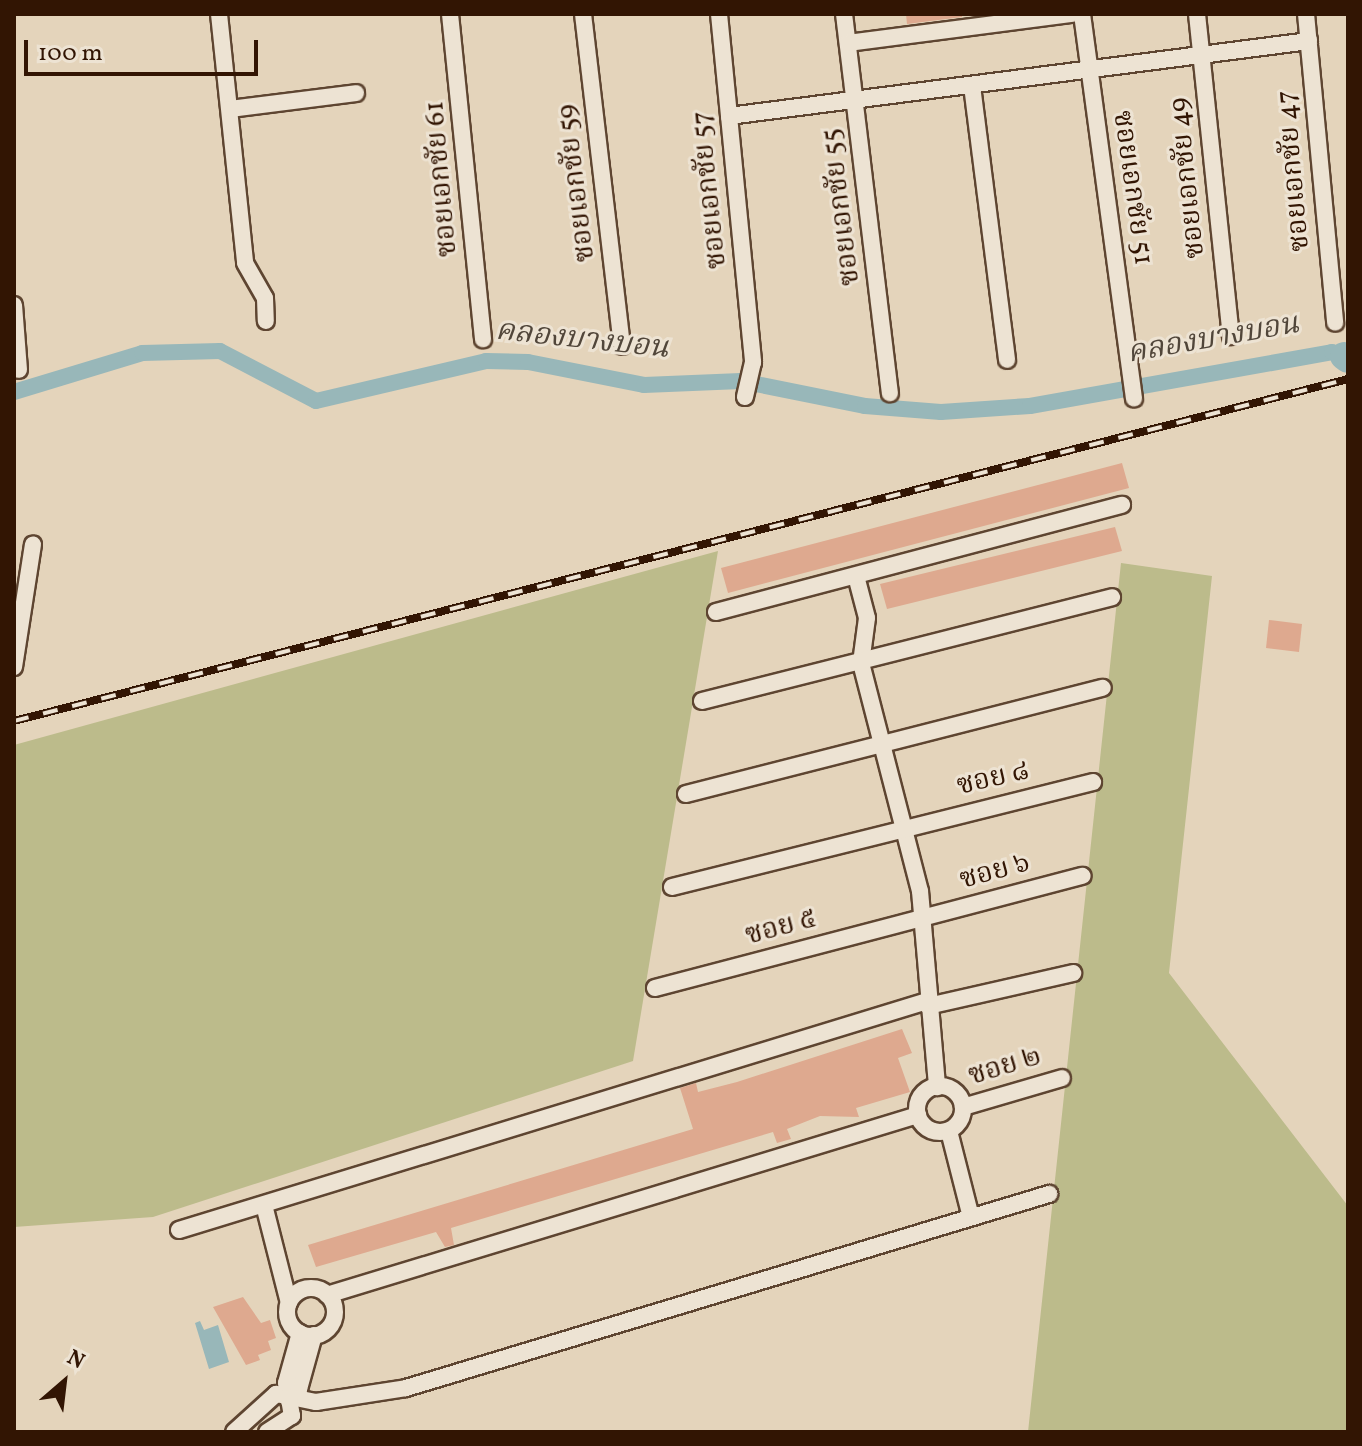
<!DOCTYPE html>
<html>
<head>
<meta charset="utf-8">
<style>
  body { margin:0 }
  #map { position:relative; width:1362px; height:1446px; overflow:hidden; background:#e4d4bb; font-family:Vollkorn,"Noto Serif Thai",serif }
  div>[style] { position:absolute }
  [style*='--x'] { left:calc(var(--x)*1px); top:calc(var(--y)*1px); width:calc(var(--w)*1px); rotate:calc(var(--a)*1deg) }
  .green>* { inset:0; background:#bcbb8b }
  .water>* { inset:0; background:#98b7b9 }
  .canal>* { height:16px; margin:-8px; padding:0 8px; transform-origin:8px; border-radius:8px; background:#98b7b9 }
  .river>* { height:28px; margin:-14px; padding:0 14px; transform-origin:14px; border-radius:14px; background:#98b7b9 }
  .building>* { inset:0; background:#dea98f }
  .roads { filter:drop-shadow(2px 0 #5e4531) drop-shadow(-2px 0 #5e4531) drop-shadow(0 2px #5e4531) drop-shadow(0 -2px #5e4531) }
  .minor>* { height:16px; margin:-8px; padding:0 8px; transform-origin:8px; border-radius:8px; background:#ede3d3 }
  .minor>.ring { margin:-8px; padding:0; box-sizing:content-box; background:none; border:16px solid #ede3d3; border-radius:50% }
  .rail>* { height:8px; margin-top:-4px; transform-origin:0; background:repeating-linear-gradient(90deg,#ede3d3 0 15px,#321503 0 30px); box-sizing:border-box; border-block:2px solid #321503 }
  span { translate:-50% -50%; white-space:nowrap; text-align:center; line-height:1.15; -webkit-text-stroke:6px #ede3d3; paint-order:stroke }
  .street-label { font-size:28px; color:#321503 }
  .water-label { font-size:30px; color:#51463a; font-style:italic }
  .frame { position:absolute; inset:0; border:16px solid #321503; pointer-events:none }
  .north { position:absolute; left:24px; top:1342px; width:80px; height:80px; -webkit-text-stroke:6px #ede3d3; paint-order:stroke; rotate:28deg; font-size:22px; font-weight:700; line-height:32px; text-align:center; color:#321503 }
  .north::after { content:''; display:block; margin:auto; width:28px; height:36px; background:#321503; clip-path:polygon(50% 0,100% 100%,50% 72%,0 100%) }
  .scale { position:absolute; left:24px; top:40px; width:234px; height:36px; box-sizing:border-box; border:4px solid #321503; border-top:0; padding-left:10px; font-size:24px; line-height:28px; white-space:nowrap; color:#321503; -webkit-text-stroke:6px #ede3d3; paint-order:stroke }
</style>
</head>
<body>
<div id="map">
  <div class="green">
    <div style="clip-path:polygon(718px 551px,633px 1061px,153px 1217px,14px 1227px,14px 745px)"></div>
    <div style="clip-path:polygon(1121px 563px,1212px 576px,1169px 973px,1348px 1206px,1348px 1432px,1028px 1432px)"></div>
  </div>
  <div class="water">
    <div style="clip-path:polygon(200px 1321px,204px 1330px,218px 1325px,229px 1362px,209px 1369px,195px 1323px)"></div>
  </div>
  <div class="canal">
    <div style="--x:14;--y:392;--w:134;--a:-16.9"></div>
    <div style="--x:142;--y:353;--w:78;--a:-1.5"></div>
    <div style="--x:220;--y:351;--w:108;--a:27.5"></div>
    <div style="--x:316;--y:401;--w:175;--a:-13.2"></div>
    <div style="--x:486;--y:361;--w:42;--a:1.4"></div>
    <div style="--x:528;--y:362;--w:118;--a:11.2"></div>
    <div style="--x:644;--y:385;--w:97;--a:-2.4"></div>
    <div style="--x:741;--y:381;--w:126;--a:11.4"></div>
    <div style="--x:865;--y:406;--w:76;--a:4.5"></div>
    <div style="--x:941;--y:412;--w:89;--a:-3.9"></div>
    <div style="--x:1030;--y:406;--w:307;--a:-10.1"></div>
    <div style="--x:1332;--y:352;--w:13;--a:18"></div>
  </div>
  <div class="river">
    <div style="--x:1344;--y:356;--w:5;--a:37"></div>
  </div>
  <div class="building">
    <div style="clip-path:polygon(906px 14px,962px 14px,962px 17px,907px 24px)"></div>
    <div style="clip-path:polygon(1122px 463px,1129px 488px,728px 593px,721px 568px)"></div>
    <div style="clip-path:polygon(1115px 527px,1122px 551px,887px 609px,880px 584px)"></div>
    <div style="clip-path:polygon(1269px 620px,1302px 624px,1299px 652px,1266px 648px)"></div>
    <div style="clip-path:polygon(902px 1029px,912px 1053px,898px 1058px,910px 1092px,856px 1108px,859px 1117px,820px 1116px,787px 1129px,791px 1139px,777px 1143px,773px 1132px,451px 1228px,454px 1245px,445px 1247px,436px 1232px,316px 1267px,308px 1245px,693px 1129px,680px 1088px,696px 1083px,698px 1092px,737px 1082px)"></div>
    <div style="clip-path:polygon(243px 1297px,261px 1323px,270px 1320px,276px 1338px,268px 1341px,271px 1350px,258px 1355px,260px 1360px,246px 1365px,213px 1307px)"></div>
  </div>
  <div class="roads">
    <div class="minor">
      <div style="--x:219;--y:14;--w:250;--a:84"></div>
      <div style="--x:245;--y:263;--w:40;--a:60.3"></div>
      <div style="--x:265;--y:298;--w:23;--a:88"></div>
      <div style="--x:450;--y:14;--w:327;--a:84.2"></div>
      <div style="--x:583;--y:14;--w:334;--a:83.3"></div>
      <div style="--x:719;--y:14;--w:350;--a:84.4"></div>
      <div style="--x:753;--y:362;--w:36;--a:103"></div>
      <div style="--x:844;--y:14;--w:382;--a:83.1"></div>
      <div style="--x:1082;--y:14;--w:388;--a:82.3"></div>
      <div style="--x:1197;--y:14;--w:324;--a:84"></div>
      <div style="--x:1306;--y:14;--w:310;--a:84.6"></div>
      <div style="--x:848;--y:43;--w:226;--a:-7.4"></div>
      <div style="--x:972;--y:86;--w:276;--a:82.7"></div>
      <div style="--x:230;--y:109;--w:127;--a:-7.2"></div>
      <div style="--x:729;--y:116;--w:585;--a:-7.37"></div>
      <div style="--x:14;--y:305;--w:65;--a:85.6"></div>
      <div style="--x:856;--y:576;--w:43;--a:75.3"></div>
      <div style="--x:867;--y:618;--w:45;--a:97.6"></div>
      <div style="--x:861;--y:663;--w:236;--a:75.5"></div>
      <div style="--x:920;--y:891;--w:197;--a:85"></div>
      <div style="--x:716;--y:612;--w:420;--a:-14.8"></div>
      <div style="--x:14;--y:667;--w:124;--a:-81.2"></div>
      <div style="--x:702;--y:701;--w:423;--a:-14.2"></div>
      <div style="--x:686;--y:794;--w:430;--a:-14.3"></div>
      <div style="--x:672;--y:887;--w:434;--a:-14"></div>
      <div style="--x:655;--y:988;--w:442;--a:-14.7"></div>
      <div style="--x:928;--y:1006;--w:149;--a:-12.8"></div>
      <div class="ring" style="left:917px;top:1086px;width:30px;height:30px"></div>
      <div style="--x:963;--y:1107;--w:103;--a:-16.3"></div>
      <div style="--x:949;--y:1131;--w:89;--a:75.7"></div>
      <div style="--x:264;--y:1205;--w:101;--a:75.7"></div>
      <div style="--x:179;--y:1230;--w:782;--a:-17.02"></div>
      <div class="ring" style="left:287px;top:1288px;width:32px;height:32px"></div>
      <div style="--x:327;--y:1295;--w:618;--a:-16.94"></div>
      <div style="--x:289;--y:1401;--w:16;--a:-50"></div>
      <div style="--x:299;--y:1389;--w:56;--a:-74.5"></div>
      <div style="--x:234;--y:1432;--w:57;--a:-42.1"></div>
      <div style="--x:276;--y:1394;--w:41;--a:11.3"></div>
      <div style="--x:316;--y:1402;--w:91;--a:-8.8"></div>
      <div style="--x:406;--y:1388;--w:672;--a:-16.79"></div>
      <div style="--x:267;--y:1432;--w:30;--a:-33"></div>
      <div style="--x:292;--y:1416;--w:34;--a:-100"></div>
      <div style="--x:286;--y:1383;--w:52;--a:-74.4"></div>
    </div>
  </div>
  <div class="rail">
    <div style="--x:14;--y:721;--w:1377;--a:-14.38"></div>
  </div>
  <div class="street-label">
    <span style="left:1294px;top:171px;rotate:-95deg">ซอยเอกชัย 47</span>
    <span style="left:1188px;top:178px;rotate:-96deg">ซอยเอกชัย 49</span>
    <span style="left:442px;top:179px;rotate:-95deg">ซอยเอกชัย 61</span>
    <span style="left:577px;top:183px;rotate:-97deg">ซอยเอกชัย 59</span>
    <span style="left:1132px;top:188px;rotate:82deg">ซอยเอกชัย 51</span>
    <span style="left:710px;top:190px;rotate:-96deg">ซอยเอกชัย 57</span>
    <span style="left:842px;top:207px;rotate:-97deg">ซอยเอกชัย 55</span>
    <span style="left:993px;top:779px;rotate:-13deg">ซอย ๘</span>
    <span style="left:995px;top:872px;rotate:-15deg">ซอย ๖</span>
    <span style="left:781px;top:928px;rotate:-15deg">ซอย ๕</span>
    <span style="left:1005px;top:1067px;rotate:-17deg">ซอย ๒</span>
  </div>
  <div class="water-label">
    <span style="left:1213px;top:339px;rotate:-10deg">คลองบางบอน</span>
    <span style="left:582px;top:340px;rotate:6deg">คลองบางบอน</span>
  </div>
  <div class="frame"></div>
  <div class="north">N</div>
  <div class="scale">100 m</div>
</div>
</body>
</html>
